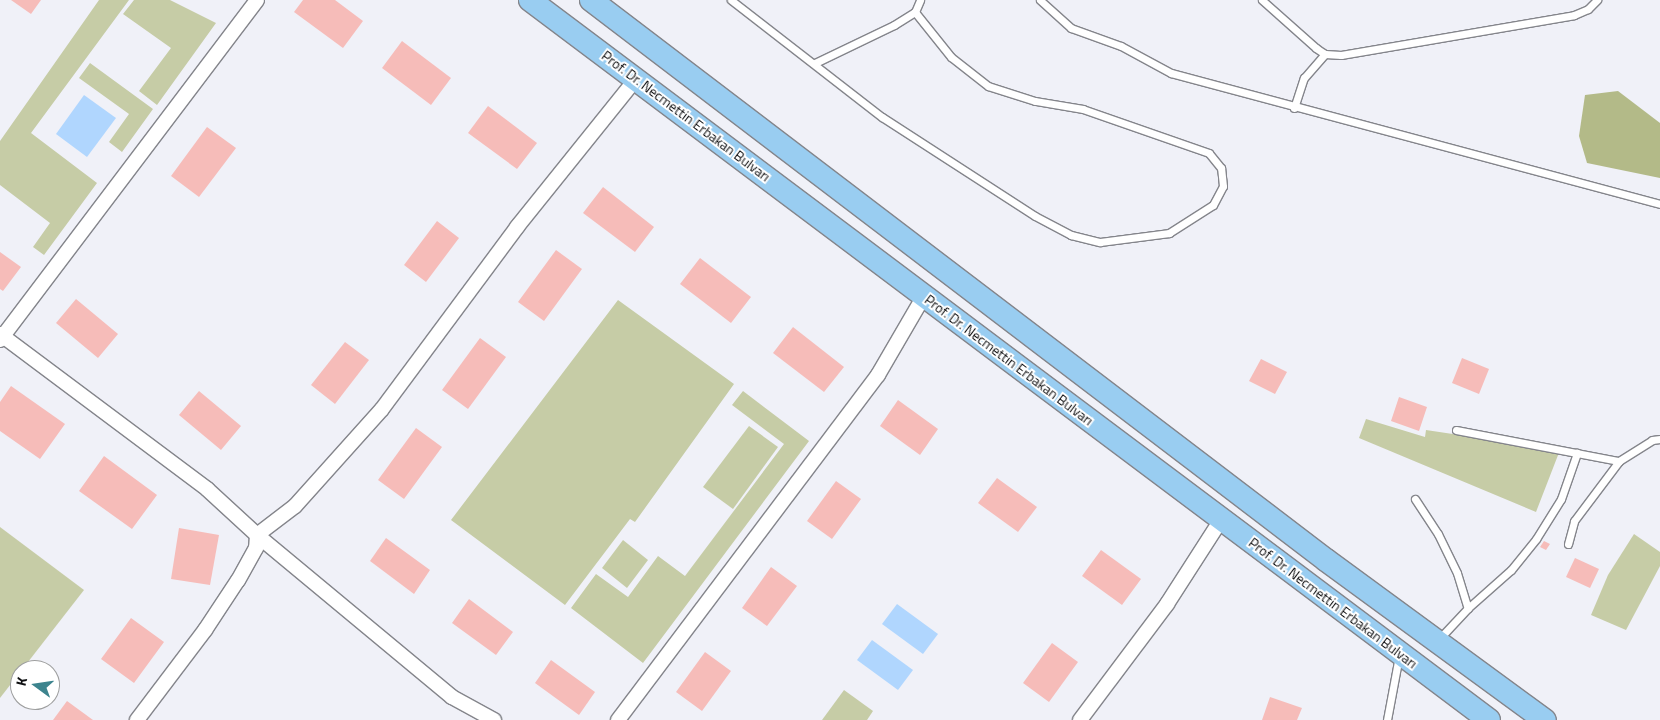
<!DOCTYPE html>
<html>
<head>
<meta charset="utf-8">
<style>
  body { margin:0 }
  #map { position:relative; width:1660px; height:720px; overflow:hidden; background:#f0f1f8; font-family:"Titillium Web",sans-serif }
  div>[style] { position:absolute }
  [style*='--x'] { left:calc(var(--x)*1px); top:calc(var(--y)*1px); width:calc(var(--w)*1px); rotate:calc(var(--a)*1deg) }
  .green>* { inset:0; background:#c6cca6 }
  .forest>* { inset:0; background:#b3ba88 }
  .water>* { inset:0; background:#b0d6fe }
  .building>* { inset:0; background:#f6bcb9 }
  .roads { filter:drop-shadow(1px 0 #84858b) drop-shadow(-1px 0 #84858b) drop-shadow(0 1px #84858b) drop-shadow(0 -1px #84858b) }
  .lane>* { height:7px; margin:-3.5px; padding:0 3.5px; transform-origin:3.5px; border-radius:3.5px; background:#fff }
  .street>* { height:14px; margin:-7px; padding:0 7px; transform-origin:7px; border-radius:7px; background:#fff }
  .primary>* { height:22px; margin:-11px; padding:0 11px; transform-origin:11px; border-radius:11px; background:#99cdf1 }
  span { translate:-50% -50%; white-space:nowrap; text-align:center; line-height:1.15; -webkit-text-stroke:4px #fff; paint-order:stroke }
  .street-label { font-size:14px; color:#0d0e10 }
  .north { position:absolute; left:10px; top:660px; width:50px; height:50px; box-sizing:border-box; background:#fff; border:1px solid #9e9f9f; border-radius:50%; rotate:284deg; font-size:14px; font-weight:700; line-height:20px; text-align:center; color:#0d0e10 }
  .north::after { content:''; display:block; margin:auto; width:18px; height:22px; background:#3d848e; clip-path:polygon(50% 0,100% 100%,50% 72%,0 100%) }
</style>
</head>
<body>
<div id="map">
  <div class="green">
    <div style="clip-path:polygon(99px 0,129px 0,31px 133px,97px 183px,44px 255px,33px 247px,50px 223px,0 185px,0 141px)"></div>
    <div style="clip-path:polygon(134px 0,170px 0,216px 23px,157px 105px,139px 91px,171px 48px,123px 14px)"></div>
    <div style="clip-path:polygon(90px 63px,153px 109px,122px 152px,109px 142px,129px 114px,79px 78px)"></div>
    <div style="clip-path:polygon(618px 300px,734px 384px,635px 522px,630px 519px,565px 605px,451px 520px)"></div>
    <div style="clip-path:polygon(743px 391px,809px 441px,643px 663px,571px 608px,596px 574px,628px 597px,658px 556px,685px 576px,784px 444px,732px 405px)"></div>
    <div style="clip-path:polygon(1366px 419px,1425px 437px,1426px 430px,1560px 450px,1536px 512px,1359px 438px)"></div>
    <div style="clip-path:polygon(749px 426px,778px 447px,733px 509px,703px 487px)"></div>
    <div style="clip-path:polygon(0 527px,84px 590px,0 698px)"></div>
    <div style="clip-path:polygon(1634px 534px,1660px 552px,1660px 566px,1626px 630px,1591px 615px,1608px 575px)"></div>
    <div style="clip-path:polygon(623px 540px,648px 560px,627px 588px,602px 568px)"></div>
    <div style="clip-path:polygon(844px 690px,873px 711px,867px 720px,822px 720px)"></div>
  </div>
  <div class="forest">
    <div style="clip-path:polygon(1618px 91px,1660px 123px,1660px 178px,1587px 163px,1579px 136px,1585px 95px)"></div>
  </div>
  <div class="water">
    <div style="clip-path:polygon(84px 95px,116px 118px,87px 157px,56px 134px)"></div>
    <div style="clip-path:polygon(897px 604px,938px 634px,923px 654px,882px 624px)"></div>
    <div style="clip-path:polygon(872px 640px,913px 670px,898px 690px,857px 660px)"></div>
  </div>
  <div class="building">
    <div style="clip-path:polygon(11px 0,41px 0,31px 14px)"></div>
    <div style="clip-path:polygon(303px 0,335px 0,363px 21px,343px 48px,294px 12px)"></div>
    <div style="clip-path:polygon(402px 41px,451px 78px,431px 105px,382px 68px)"></div>
    <div style="clip-path:polygon(488px 106px,537px 143px,517px 169px,468px 133px)"></div>
    <div style="clip-path:polygon(207px 127px,236px 148px,199px 197px,171px 176px)"></div>
    <div style="clip-path:polygon(603px 187px,654px 227px,635px 252px,583px 213px)"></div>
    <div style="clip-path:polygon(437px 221px,459px 238px,426px 282px,404px 265px)"></div>
    <div style="clip-path:polygon(556px 250px,582px 269px,544px 321px,518px 302px)"></div>
    <div style="clip-path:polygon(0 252px,21px 267px,3px 291px,0 289px)"></div>
    <div style="clip-path:polygon(700px 258px,751px 297px,731px 323px,680px 284px)"></div>
    <div style="clip-path:polygon(76px 299px,118px 334px,98px 358px,56px 323px)"></div>
    <div style="clip-path:polygon(793px 327px,844px 367px,824px 392px,773px 353px)"></div>
    <div style="clip-path:polygon(480px 338px,506px 357px,468px 409px,442px 390px)"></div>
    <div style="clip-path:polygon(345px 342px,369px 360px,335px 404px,311px 385px)"></div>
    <div style="clip-path:polygon(1462px 358px,1489px 369px,1479px 394px,1452px 383px)"></div>
    <div style="clip-path:polygon(1261px 359px,1287px 372px,1275px 394px,1249px 381px)"></div>
    <div style="clip-path:polygon(11px 386px,65px 424px,40px 459px,0 431px,0 402px)"></div>
    <div style="clip-path:polygon(199px 391px,241px 426px,221px 450px,179px 415px)"></div>
    <div style="clip-path:polygon(1399px 397px,1427px 407px,1419px 431px,1391px 421px)"></div>
    <div style="clip-path:polygon(898px 400px,938px 429px,920px 455px,880px 426px)"></div>
    <div style="clip-path:polygon(416px 428px,442px 447px,404px 499px,378px 480px)"></div>
    <div style="clip-path:polygon(104px 456px,157px 495px,132px 529px,79px 491px)"></div>
    <div style="clip-path:polygon(997px 478px,1037px 507px,1018px 532px,978px 503px)"></div>
    <div style="clip-path:polygon(836px 481px,861px 499px,832px 539px,807px 521px)"></div>
    <div style="clip-path:polygon(179px 528px,219px 535px,210px 585px,171px 579px)"></div>
    <div style="clip-path:polygon(386px 538px,430px 570px,414px 594px,370px 561px)"></div>
    <div style="clip-path:polygon(1544px 541px,1550px 544px,1546px 550px,1540px 547px)"></div>
    <div style="clip-path:polygon(1101px 550px,1141px 579px,1122px 605px,1082px 576px)"></div>
    <div style="clip-path:polygon(1575px 558px,1599px 569px,1590px 588px,1566px 577px)"></div>
    <div style="clip-path:polygon(771px 567px,797px 586px,767px 626px,742px 608px)"></div>
    <div style="clip-path:polygon(469px 599px,513px 632px,496px 655px,452px 623px)"></div>
    <div style="clip-path:polygon(131px 618px,164px 642px,134px 683px,101px 659px)"></div>
    <div style="clip-path:polygon(1052px 643px,1078px 662px,1049px 702px,1023px 683px)"></div>
    <div style="clip-path:polygon(705px 652px,731px 671px,702px 711px,676px 692px)"></div>
    <div style="clip-path:polygon(551px 660px,595px 692px,579px 715px,535px 683px)"></div>
    <div style="clip-path:polygon(1270px 697px,1302px 708px,1297px 720px,1262px 720px)"></div>
    <div style="clip-path:polygon(67px 701px,93px 720px,53px 720px)"></div>
  </div>
  <div class="roads">
    <div class="lane">
      <div style="--x:731;--y:0;--w:191;--a:37.8"></div>
      <div style="--x:882;--y:117;--w:182;--a:32.9"></div>
      <div style="--x:1035;--y:216;--w:41;--a:27.8"></div>
      <div style="--x:1071;--y:235;--w:30;--a:14"></div>
      <div style="--x:1100;--y:242;--w:70;--a:-7.4"></div>
      <div style="--x:1169;--y:233;--w:52;--a:-32.5"></div>
      <div style="--x:1213;--y:205;--w:21;--a:-62"></div>
      <div style="--x:1223;--y:186;--w:18;--a:-96"></div>
      <div style="--x:1221;--y:168;--w:19;--a:-129"></div>
      <div style="--x:1209;--y:153;--w:133;--a:-160.8"></div>
      <div style="--x:1083;--y:109;--w:49;--a:-170.5"></div>
      <div style="--x:1035;--y:101;--w:49;--a:-162.3"></div>
      <div style="--x:988;--y:86;--w:47;--a:-141.9"></div>
      <div style="--x:951;--y:57;--w:58;--a:-128.7"></div>
      <div style="--x:1040;--y:0;--w:42;--a:42.1"></div>
      <div style="--x:1071;--y:28;--w:53;--a:19.8"></div>
      <div style="--x:1121;--y:46;--w:57;--a:28.4"></div>
      <div style="--x:1171;--y:73;--w:506;--a:15"></div>
      <div style="--x:1262;--y:0;--w:72;--a:41.6"></div>
      <div style="--x:1316;--y:48;--w:11;--a:34"></div>
      <div style="--x:1325;--y:54;--w:16;--a:4"></div>
      <div style="--x:1341;--y:55;--w:236;--a:-9.7"></div>
      <div style="--x:1574;--y:15;--w:15;--a:-23"></div>
      <div style="--x:1588;--y:9;--w:13;--a:-45"></div>
      <div style="--x:815;--y:63;--w:88;--a:-25.7"></div>
      <div style="--x:894;--y:25;--w:25;--a:-32"></div>
      <div style="--x:915;--y:12;--w:13;--a:-67"></div>
      <div style="--x:1294;--y:108;--w:32;--a:-72"></div>
      <div style="--x:1304;--y:78;--w:32;--a:-49"></div>
      <div style="--x:1456;--y:430;--w:166;--a:10.8"></div>
      <div style="--x:1619;--y:461;--w:39;--a:-32"></div>
      <div style="--x:1652;--y:440;--w:8;--a:-7"></div>
      <div style="--x:1415;--y:499;--w:42;--a:56.7"></div>
      <div style="--x:1438;--y:534;--w:43;--a:64"></div>
      <div style="--x:1457;--y:573;--w:37;--a:73"></div>
      <div style="--x:1568;--y:544;--w:24;--a:-75"></div>
      <div style="--x:1574;--y:521;--w:75;--a:-53.1"></div>
      <div style="--x:1439;--y:639;--w:42;--a:-46.9"></div>
      <div style="--x:1468;--y:608;--w:57;--a:-41.5"></div>
      <div style="--x:1511;--y:570;--w:40;--a:-51"></div>
      <div style="--x:1536;--y:539;--w:47;--a:-58"></div>
      <div style="--x:1561;--y:499;--w:49;--a:-70.8"></div>
      <div style="--x:1387;--y:720;--w:65;--a:-79.4"></div>
    </div>
    <div class="street">
      <div style="--x:0;--y:334;--w:259;--a:36.8"></div>
      <div style="--x:207;--y:489;--w:68;--a:42.6"></div>
      <div style="--x:257;--y:535;--w:13;--a:94"></div>
      <div style="--x:256;--y:548;--w:37;--a:119"></div>
      <div style="--x:238;--y:580;--w:60;--a:123.4"></div>
      <div style="--x:205;--y:630;--w:113;--a:127.1"></div>
      <div style="--x:0;--y:340;--w:426;--a:-52.9"></div>
      <div style="--x:494;--y:720;--w:48;--a:-151.3"></div>
      <div style="--x:452;--y:697;--w:254;--a:-140.3"></div>
      <div style="--x:257;--y:535;--w:48;--a:-37.3"></div>
      <div style="--x:295;--y:506;--w:130;--a:-48.1"></div>
      <div style="--x:382;--y:409;--w:227;--a:-53.4"></div>
      <div style="--x:517;--y:227;--w:190;--a:-51.2"></div>
      <div style="--x:618;--y:720;--w:432;--a:-53"></div>
      <div style="--x:878;--y:375;--w:91;--a:-59.8"></div>
      <div style="--x:1080;--y:720;--w:145;--a:-53.1"></div>
      <div style="--x:1167;--y:604;--w:100;--a:-57.3"></div>
    </div>
    <div class="primary">
      <div style="--x:530;--y:0;--w:1199;--a:36.9"></div>
      <div style="--x:591;--y:0;--w:924;--a:37.3"></div>
      <div style="--x:1326;--y:560;--w:271;--a:36.2"></div>
    </div>
  </div>
  <div class="street-label">
    <span style="left:686px;top:116px;rotate:37deg">Prof. Dr. Necmettin Erbakan Bulvarı</span>
    <span style="left:1009px;top:360px;rotate:37deg">Prof. Dr. Necmettin Erbakan Bulvarı</span>
    <span style="left:1333px;top:603px;rotate:37deg">Prof. Dr. Necmettin Erbakan Bulvarı</span>
  </div>
  <div class="north">K</div>
</div>
</body>
</html>
